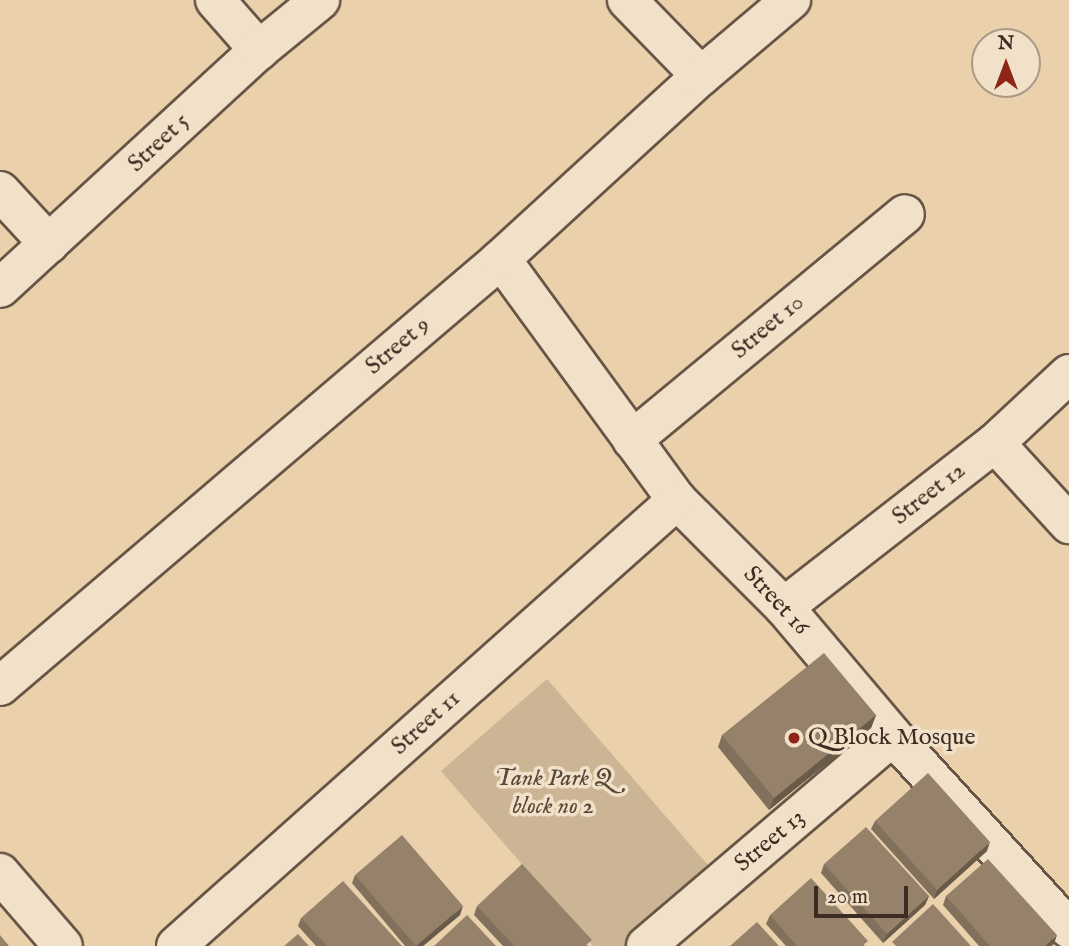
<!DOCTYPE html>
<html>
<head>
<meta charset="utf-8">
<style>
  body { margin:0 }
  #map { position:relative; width:1069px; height:946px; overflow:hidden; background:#ead1ab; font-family:"IM FELL English",serif }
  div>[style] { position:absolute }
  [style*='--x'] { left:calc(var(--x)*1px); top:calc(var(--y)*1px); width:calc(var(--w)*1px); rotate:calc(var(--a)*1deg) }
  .green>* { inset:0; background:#ccb594 }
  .roads { filter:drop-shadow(2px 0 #685546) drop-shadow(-2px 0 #685546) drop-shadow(0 2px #685546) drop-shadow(0 -2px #685546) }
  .minor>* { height:38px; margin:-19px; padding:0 19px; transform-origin:19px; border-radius:19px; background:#f1e1c8 }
  .wall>* { inset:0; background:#81705b }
  .shaded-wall>* { inset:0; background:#695b4a }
  .building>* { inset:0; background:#96826a }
  .dots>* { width:19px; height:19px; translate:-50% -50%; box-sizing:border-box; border:4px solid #f1e1c8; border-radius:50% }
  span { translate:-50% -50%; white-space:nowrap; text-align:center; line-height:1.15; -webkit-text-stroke:7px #f1e1c8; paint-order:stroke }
  .street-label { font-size:24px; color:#3c2c24 }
  .poi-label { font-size:24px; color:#3c2c24 }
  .left { translate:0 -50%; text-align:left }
  .park-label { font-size:24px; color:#59473a; font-style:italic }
  .north { position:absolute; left:971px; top:28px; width:70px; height:70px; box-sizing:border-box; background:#f1e1c8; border:2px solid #a99986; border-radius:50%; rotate:0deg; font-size:19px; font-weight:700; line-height:28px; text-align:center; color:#3c2c24 }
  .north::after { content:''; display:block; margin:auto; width:24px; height:32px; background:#8f2418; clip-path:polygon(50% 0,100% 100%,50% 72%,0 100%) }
  .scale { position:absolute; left:814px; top:886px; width:94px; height:32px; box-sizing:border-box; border:4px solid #3c2c24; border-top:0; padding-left:9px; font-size:21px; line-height:24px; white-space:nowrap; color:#3c2c24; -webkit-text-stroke:5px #f1e1c8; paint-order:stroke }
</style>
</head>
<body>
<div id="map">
  <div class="green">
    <div style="clip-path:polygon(547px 679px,713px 871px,626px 946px,593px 946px,441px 771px)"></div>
  </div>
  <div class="roads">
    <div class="minor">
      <div style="--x:215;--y:0;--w:67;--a:48.7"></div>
      <div style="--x:627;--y:0;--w:106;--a:45.8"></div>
      <div style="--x:0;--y:191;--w:72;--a:47.2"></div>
      <div style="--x:501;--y:259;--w:298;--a:53.9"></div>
      <div style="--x:677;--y:500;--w:151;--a:45"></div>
      <div style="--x:784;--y:607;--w:169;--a:49.8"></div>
      <div style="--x:893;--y:736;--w:261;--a:47.6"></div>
      <div style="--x:0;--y:288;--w:352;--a:-42.6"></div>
      <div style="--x:259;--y:50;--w:79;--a:-39.3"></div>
      <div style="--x:632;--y:440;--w:354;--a:-39.6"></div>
      <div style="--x:995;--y:443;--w:110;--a:47.6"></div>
      <div style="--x:784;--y:607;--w:267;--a:-37.9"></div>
      <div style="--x:995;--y:443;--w:101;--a:-43"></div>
      <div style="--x:0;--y:686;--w:658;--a:-40.44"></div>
      <div style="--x:501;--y:259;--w:271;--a:-42.5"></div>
      <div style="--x:701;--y:76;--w:118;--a:-40.2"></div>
      <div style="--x:0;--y:873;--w:96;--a:49.2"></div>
      <div style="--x:176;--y:946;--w:671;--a:-41.68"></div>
      <div style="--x:646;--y:946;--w:324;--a:-40.4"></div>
    </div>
  </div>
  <div class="wall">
    <div style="clip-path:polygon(876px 715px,871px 728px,769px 810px,718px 747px,722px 735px)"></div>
    <div style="clip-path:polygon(875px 821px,987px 851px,934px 899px,871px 829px)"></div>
    <div style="clip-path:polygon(824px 864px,929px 896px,925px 905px,883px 943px,821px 873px)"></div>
    <div style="clip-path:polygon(355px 875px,460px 915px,423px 946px,405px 946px,352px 883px)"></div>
    <div style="clip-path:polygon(946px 896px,1054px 944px,1051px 946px,979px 946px,943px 905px)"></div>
    <div style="clip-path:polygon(477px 906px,589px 946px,503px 946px,474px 915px)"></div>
    <div style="clip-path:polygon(770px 915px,866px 946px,786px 946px,766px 924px)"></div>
    <div style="clip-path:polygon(301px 918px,402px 946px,316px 946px,298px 926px)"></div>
  </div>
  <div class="shaded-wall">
    <div style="clip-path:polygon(876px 715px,871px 728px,769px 810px,774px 798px)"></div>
    <div style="clip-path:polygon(990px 842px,987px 851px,934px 899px,937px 890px)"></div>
    <div style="clip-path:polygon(929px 896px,925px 905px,883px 943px,887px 934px)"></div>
    <div style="clip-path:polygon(463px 906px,460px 915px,423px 946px,416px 946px)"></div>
    <div style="clip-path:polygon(1057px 935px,1054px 944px,1051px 946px,1045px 946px)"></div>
  </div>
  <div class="building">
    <div style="clip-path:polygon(824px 653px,876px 715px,774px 798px,722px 735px)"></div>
    <div style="clip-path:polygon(928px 773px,990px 842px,937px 890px,875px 821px)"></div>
    <div style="clip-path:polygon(866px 827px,929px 896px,887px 934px,824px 864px)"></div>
    <div style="clip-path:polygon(402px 835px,463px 906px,416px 946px,355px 875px)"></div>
    <div style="clip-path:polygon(988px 859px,1057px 935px,1045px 946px,990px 946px,946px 896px)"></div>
    <div style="clip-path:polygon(522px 864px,592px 940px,585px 946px,514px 946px,477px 906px)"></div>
    <div style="clip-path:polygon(811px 878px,868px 941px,862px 946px,797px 946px,770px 915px)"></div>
    <div style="clip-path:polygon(343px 881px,402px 946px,327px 946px,301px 918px)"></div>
    <div style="clip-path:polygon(933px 904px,971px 946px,896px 946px,892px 942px)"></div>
    <div style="clip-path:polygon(467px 915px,496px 946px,434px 946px)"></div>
    <div style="clip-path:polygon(757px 922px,779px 946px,730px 946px)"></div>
    <div style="clip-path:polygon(298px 934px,309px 946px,284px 946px)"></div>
    <div style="clip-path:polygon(0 935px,9px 946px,0 946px)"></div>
  </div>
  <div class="dots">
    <div style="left:794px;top:738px;background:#8f2418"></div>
  </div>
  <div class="street-label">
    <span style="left:159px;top:143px;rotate:-43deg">Street 5</span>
    <span style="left:768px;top:327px;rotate:-40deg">Street 10</span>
    <span style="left:398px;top:346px;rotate:-40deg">Street 9</span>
    <span style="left:929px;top:494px;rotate:-38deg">Street 12</span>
    <span style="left:776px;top:601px;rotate:47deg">Street 16</span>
    <span style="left:426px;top:723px;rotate:-42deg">Street 11</span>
    <span style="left:770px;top:841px;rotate:-40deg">Street 13</span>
  </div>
  <div class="poi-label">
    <span class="left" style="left:808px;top:738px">Q Block Mosque</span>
  </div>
  <div class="park-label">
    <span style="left:553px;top:793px">Tank Park Q<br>block no 2</span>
  </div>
  <div class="north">N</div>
  <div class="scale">20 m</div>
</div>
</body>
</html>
